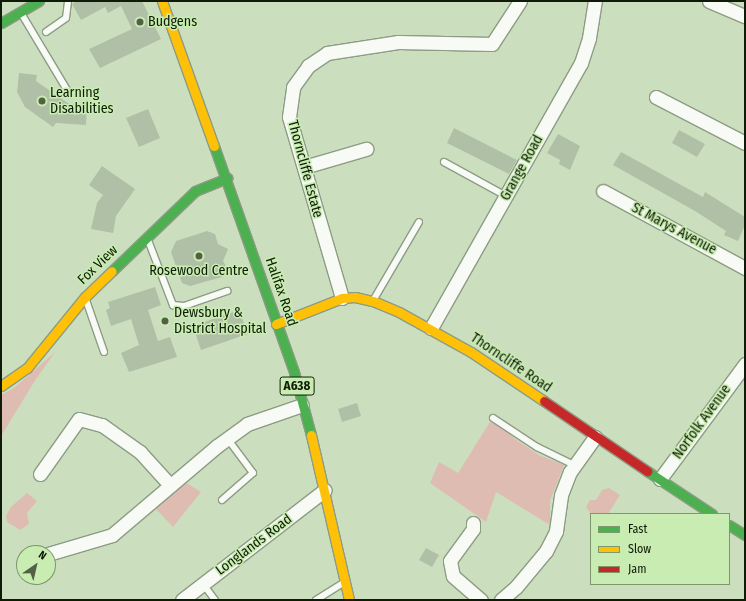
<!DOCTYPE html>
<html>
<head>
<meta charset="utf-8">
<style>
  body { margin:0 }
  #map { position:relative; width:746px; height:601px; overflow:hidden; background:#cbdfbe; font-family:"Fira Sans Condensed",sans-serif }
  div>[style] { position:absolute }
  [style*='--x'] { left:calc(var(--x)*1px); top:calc(var(--y)*1px); width:calc(var(--w)*1px); rotate:calc(var(--a)*1deg) }
  .green>* { inset:0; background:#dfbcb1 }
  .building>* { inset:0; background:#b0c0a6 }
  .roads { filter:drop-shadow(1px 0 #8d9c84) drop-shadow(-1px 0 #8d9c84) drop-shadow(0 1px #8d9c84) drop-shadow(0 -1px #8d9c84) }
  .lane>* { height:6px; margin:-3px; padding:0 3px; transform-origin:3px; border-radius:3px; background:#f7faf5 }
  .street>* { height:13px; margin:-6.5px; padding:0 6.5px; transform-origin:6.5px; border-radius:6.5px; background:#f7faf5 }
  .fast>* { height:9px; margin:-4.5px; padding:0 4.5px; transform-origin:4.5px; border-radius:4.5px; background:#4caf50 }
  .slow>* { height:9px; margin:-4.5px; padding:0 4.5px; transform-origin:4.5px; border-radius:4.5px; background:#ffc107 }
  .jam>* { height:9px; margin:-4.5px; padding:0 4.5px; transform-origin:4.5px; border-radius:4.5px; background:#c62828 }
  .dots>* { width:11px; height:11px; translate:-50% -50%; box-sizing:border-box; border:2px solid #c8ecb1; border-radius:50% }
  span { translate:-50% -50%; white-space:nowrap; text-align:center; line-height:1.15; -webkit-text-stroke:3px #c8ecb1; paint-order:stroke }
  .shield-label span { padding:1px 3px; background:#c8ecb1; border:1px solid; border-radius:3px; -webkit-text-stroke-width:0 }
  .shield-label { font-size:13px; color:#0f1b06; font-weight:700 }
  .poi-label { font-size:14px; color:#0f1b06 }
  .left { translate:0 -50%; text-align:left }
  .street-label { font-size:14px; color:#0f1b06 }
  .frame { position:absolute; inset:0; border:2px solid #0f1b06; pointer-events:none }
  .legend { position:absolute; left:590px; top:513px; width:140px; height:72px; box-sizing:border-box; background:#c8ecb1; border:1px solid #7e986d; margin:0; padding:5px 7px; list-style:none; font-size:12px; color:#0f1b06 }
  .legend li { display:flex; align-items:center; gap:8px; height:20px }
  .legend b { width:20px; border:1px solid #7e986d }
  .north { position:absolute; left:16px; top:545px; width:40px; height:40px; box-sizing:border-box; background:#c8ecb1; border:1px solid #7e986d; border-radius:50%; rotate:34deg; font-size:11px; font-weight:700; line-height:16px; text-align:center; color:#0f1b06 }
  .north::after { content:''; display:block; margin:auto; width:14px; height:18px; background:#516046; clip-path:polygon(50% 0,100% 100%,50% 72%,0 100%) }
</style>
</head>
<body>
<div id="map">
  <div class="green">
    <div style="clip-path:polygon(55px 352px,36px 379px,1px 436px,1px 395px,14px 388px)"></div>
    <div style="clip-path:polygon(490px 422px,502px 428px,515px 439px,539px 455px,564px 465px,550px 501px,550px 525px,496px 492px,486px 522px,430px 483px,439px 462px,458px 473px)"></div>
    <div style="clip-path:polygon(185px 482px,201px 492px,173px 527px,156px 509px)"></div>
    <div style="clip-path:polygon(609px 488px,620px 495px,608px 514px,590px 513px,586px 507px,590px 500px,596px 500px,602px 490px)"></div>
    <div style="clip-path:polygon(27px 493px,37px 501px,27px 513px,29px 524px,20px 530px,7px 522px,6px 516px,11px 507px)"></div>
  </div>
  <div class="building">
    <div style="clip-path:polygon(77px 1px,142px 1px,161px 39px,100px 68px,89px 49px,132px 29px,121px 6px,108px 13px,105px 7px,81px 20px,72px 4px)"></div>
    <div style="clip-path:polygon(19px 73px,37px 75px,36px 81px,69px 104px,87px 105px,86px 125px,56px 123px,53px 127px,25px 107px,17px 92px)"></div>
    <div style="clip-path:polygon(148px 109px,160px 138px,139px 147px,126px 118px)"></div>
    <div style="clip-path:polygon(454px 128px,517px 160px,509px 174px,447px 143px)"></div>
    <div style="clip-path:polygon(679px 130px,705px 144px,697px 157px,672px 143px)"></div>
    <div style="clip-path:polygon(558px 134px,580px 146px,570px 170px,559px 164px,560px 160px,547px 153px)"></div>
    <div style="clip-path:polygon(621px 152px,703px 197px,705px 192px,745px 217px,745px 225px,738px 241px,724px 235px,726px 231px,695px 211px,613px 165px)"></div>
    <div style="clip-path:polygon(102px 166px,135px 189px,116px 216px,113px 233px,91px 229px,97px 203px,103px 195px,89px 185px)"></div>
    <div style="clip-path:polygon(207px 231px,215px 234px,218px 244px,228px 249px,223px 261px,227px 268px,222px 277px,190px 286px,182px 283px,171px 252px,176px 241px)"></div>
    <div style="clip-path:polygon(155px 287px,161px 305px,148px 310px,158px 341px,170px 337px,177px 357px,129px 372px,121px 353px,139px 345px,131px 319px,111px 326px,106px 310px,110px 308px,108px 302px)"></div>
    <div style="clip-path:polygon(239px 310px,248px 334px,201px 350px,193px 326px)"></div>
    <div style="clip-path:polygon(357px 403px,361px 416px,342px 422px,338px 409px)"></div>
    <div style="clip-path:polygon(426px 548px,439px 555px,432px 567px,419px 560px)"></div>
  </div>
  <div class="roads">
    <div class="lane">
      <div style="--x:21;--y:13;--w:90;--a:59.1"></div>
      <div style="--x:46;--y:32;--w:24;--a:-35"></div>
      <div style="--x:66;--y:18;--w:17;--a:-83"></div>
      <div style="--x:444;--y:162;--w:71;--a:28.7"></div>
      <div style="--x:148;--y:240;--w:70;--a:69"></div>
      <div style="--x:173;--y:305;--w:11;--a:5"></div>
      <div style="--x:184;--y:306;--w:46;--a:-19.2"></div>
      <div style="--x:374;--y:299;--w:89;--a:-59.7"></div>
      <div style="--x:86;--y:300;--w:55;--a:70.9"></div>
      <div style="--x:493;--y:418;--w:53;--a:33.4"></div>
      <div style="--x:537;--y:447;--w:41;--a:25.9"></div>
      <div style="--x:222;--y:500;--w:41;--a:-41.1"></div>
      <div style="--x:253;--y:473;--w:44;--a:-126.6"></div>
      <div style="--x:203;--y:584;--w:20;--a:53"></div>
      <div style="--x:316;--y:600;--w:31;--a:-32"></div>
    </div>
    <div class="street">
      <div style="--x:709;--y:1;--w:39;--a:23"></div>
      <div style="--x:656;--y:97;--w:100;--a:27.3"></div>
      <div style="--x:304;--y:167;--w:65;--a:-16.2"></div>
      <div style="--x:603;--y:191;--w:162;--a:28.5"></div>
      <div style="--x:342;--y:298;--w:189;--a:-106.3"></div>
      <div style="--x:289;--y:117;--w:30;--a:-82"></div>
      <div style="--x:293;--y:87;--w:26;--a:-54"></div>
      <div style="--x:308;--y:66;--w:23;--a:-34"></div>
      <div style="--x:327;--y:53;--w:72;--a:-8.8"></div>
      <div style="--x:398;--y:42;--w:94;--a:1.2"></div>
      <div style="--x:492;--y:44;--w:51;--a:-56.9"></div>
      <div style="--x:431;--y:328;--w:305;--a:-60.5"></div>
      <div style="--x:581;--y:63;--w:26;--a:-72"></div>
      <div style="--x:589;--y:38;--w:37;--a:-81"></div>
      <div style="--x:40;--y:474;--w:67;--a:-54.7"></div>
      <div style="--x:79;--y:419;--w:24;--a:15"></div>
      <div style="--x:102;--y:425;--w:47;--a:35.4"></div>
      <div style="--x:140;--y:452;--w:45;--a:47.7"></div>
      <div style="--x:660;--y:479;--w:143;--a:-53.5"></div>
      <div style="--x:473;--y:523;--w:6;--a:90"></div>
      <div style="--x:473;--y:529;--w:39;--a:126"></div>
      <div style="--x:450;--y:561;--w:15;--a:79"></div>
      <div style="--x:453;--y:576;--w:37;--a:41"></div>
      <div style="--x:48;--y:554;--w:67;--a:-16.5"></div>
      <div style="--x:112;--y:535;--w:138;--a:-40.3"></div>
      <div style="--x:217;--y:446;--w:37;--a:-36"></div>
      <div style="--x:247;--y:424;--w:58;--a:-19.1"></div>
      <div style="--x:182;--y:600;--w:180;--a:-37.6"></div>
      <div style="--x:501;--y:600;--w:20;--a:-41"></div>
      <div style="--x:516;--y:587;--w:47;--a:-50.2"></div>
      <div style="--x:546;--y:551;--w:22;--a:-63"></div>
      <div style="--x:556;--y:531;--w:36;--a:-82"></div>
      <div style="--x:561;--y:495;--w:25;--a:-69"></div>
      <div style="--x:570;--y:472;--w:43;--a:-54.5"></div>
    </div>
    <div class="fast">
      <div style="--x:1;--y:23;--w:44;--a:-30.1"></div>
      <div style="--x:214;--y:146;--w:240;--a:70.5"></div>
      <div style="--x:294;--y:372;--w:65;--a:74.9"></div>
      <div style="--x:112;--y:271;--w:115;--a:-43.9"></div>
      <div style="--x:195;--y:191;--w:35;--a:-22"></div>
      <div style="--x:647;--y:471;--w:78;--a:33.5"></div>
      <div style="--x:729;--y:525;--w:19;--a:32"></div>
    </div>
    <div class="slow">
      <div style="--x:162;--y:1;--w:154;--a:70.3"></div>
      <div style="--x:276;--y:324;--w:71;--a:-21.5"></div>
      <div style="--x:342;--y:298;--w:13;--a:-4"></div>
      <div style="--x:355;--y:297;--w:18;--a:13"></div>
      <div style="--x:373;--y:301;--w:28;--a:23"></div>
      <div style="--x:399;--y:312;--w:82;--a:29.1"></div>
      <div style="--x:471;--y:352;--w:88;--a:33.9"></div>
      <div style="--x:1;--y:386;--w:32;--a:-35"></div>
      <div style="--x:27;--y:368;--w:92;--a:-50.8"></div>
      <div style="--x:85;--y:297;--w:37;--a:-44"></div>
      <div style="--x:311;--y:435;--w:169;--a:77"></div>
    </div>
    <div class="jam">
      <div style="--x:544;--y:401;--w:125;--a:34.2"></div>
    </div>
  </div>
  <div class="dots">
    <div style="left:140px;top:22px;background:#516046"></div>
    <div style="left:42px;top:101px;background:#516046"></div>
    <div style="left:199px;top:256px;background:#516046"></div>
    <div style="left:165px;top:321px;background:#516046"></div>
  </div>
  <div class="shield-label">
    <span style="left:297px;top:386px">A638</span>
  </div>
  <div class="poi-label">
    <span class="left" style="left:148px;top:22px">Budgens</span>
    <span class="left" style="left:50px;top:101px">Learning<br>Disabilities</span>
    <span style="left:199px;top:271px">Rosewood Centre</span>
    <span class="left" style="left:174px;top:321px">Dewsbury &amp;<br>District Hospital</span>
  </div>
  <div class="street-label">
    <span style="left:522px;top:168px;rotate:-61deg">Grange Road</span>
    <span style="left:305px;top:169px;rotate:75deg">Thorncliffe Estate</span>
    <span style="left:674px;top:229px;rotate:28deg">St Marys Avenue</span>
    <span style="left:98px;top:265px;rotate:-44deg">Fox View</span>
    <span style="left:281px;top:292px;rotate:71deg">Halifax Road</span>
    <span style="left:511px;top:363px;rotate:34deg">Thorncliffe Road</span>
    <span style="left:702px;top:422px;rotate:-54deg">Norfolk Avenue</span>
    <span style="left:254px;top:545px;rotate:-37deg">Longlands Road</span>
  </div>
  <div class="frame"></div>
  <ul class="legend">
  <li><b style="height:5px;background:#4caf50"></b>Fast</li>
  <li><b style="height:5px;background:#ffc107"></b>Slow</li>
  <li><b style="height:5px;background:#c62828"></b>Jam</li>
  </ul>
  <div class="north">N</div>
</div>
</body>
</html>
